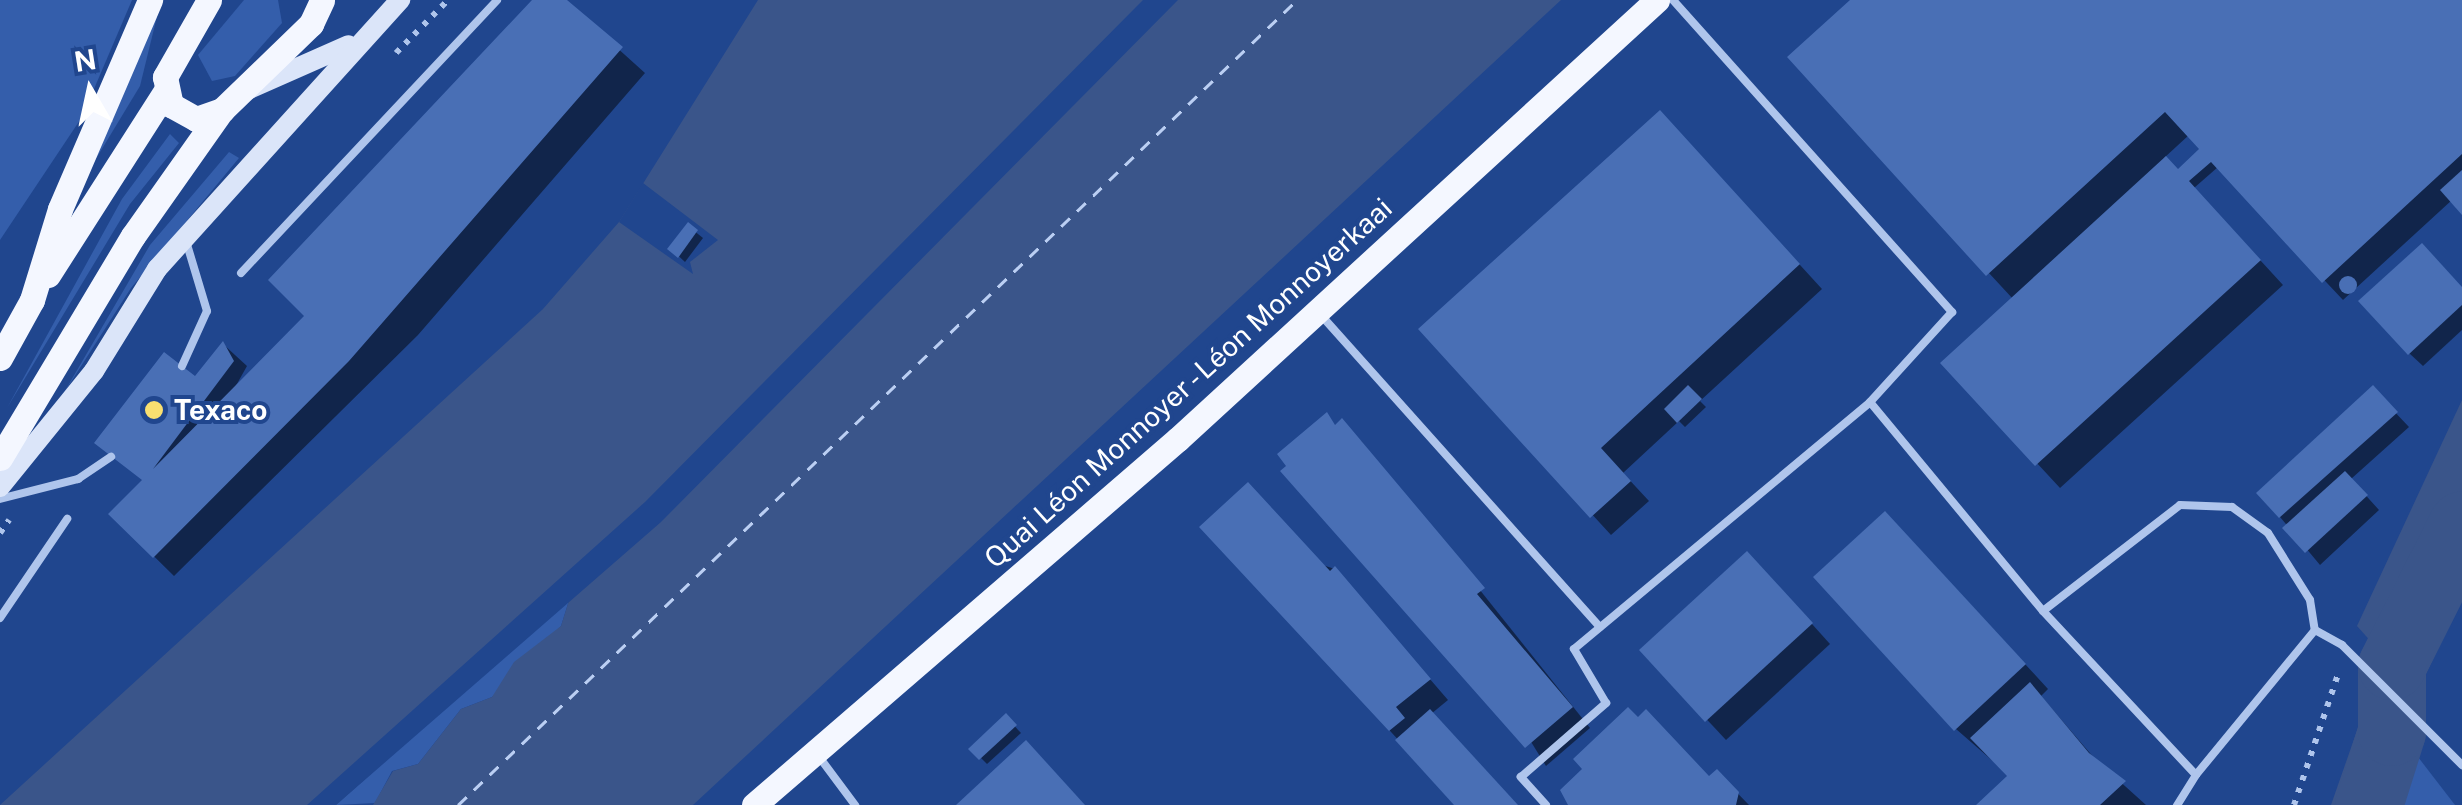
<!DOCTYPE html>
<html>
<head>
<meta charset="utf-8">
<style>
  body { margin:0 }
  #map { position:relative; width:2462px; height:805px; overflow:hidden; background:#20468e; font-family:"Public Sans",sans-serif }
  div>[style] { position:absolute }
  [style*='--x'] { left:calc(var(--x)*1px); top:calc(var(--y)*1px); width:calc(var(--w)*1px); rotate:calc(var(--a)*1deg) }
  .green>* { inset:0; background:#345eab }
  .water>* { inset:0; background:#3a558a }
  .pier>* { inset:0; background:#20468e }
  .shadow>* { inset:0; background:#0007 }
  .river>* { height:68px; margin:-34px; padding:0 34px; transform-origin:34px; border-radius:34px; background:#3a558a }
  .ferry>* { height:2.5px; margin-top:-1.25px; transform-origin:0; background:repeating-linear-gradient(90deg,#bbcff3 0 12px,transparent 0 22px) }
  .building>* { inset:0; background:#496fb5 }
  .round { border-radius:50% }
  .path>* { height:6px; margin-top:-3px; transform-origin:0; background:repeating-linear-gradient(90deg,#afc5ec 0 5px,transparent 0 13px) }
  .service>* { height:8px; margin:-4px; padding:0 4px; transform-origin:4px; border-radius:4px; background:#afc5ec }
  .secondary>* { height:20px; margin:-10px; padding:0 10px; transform-origin:10px; border-radius:10px; background:#dbe5f9 }
  .primary>* { height:25px; margin:-12.5px; padding:0 12.5px; transform-origin:12.5px; border-radius:12.5px; background:#f4f7ff }
  .dots>* { width:28px; height:28px; translate:-50% -50%; box-sizing:border-box; border:5px solid #20468e; border-radius:50% }
  span { translate:-50% -50%; white-space:nowrap; text-align:center; line-height:1.15; -webkit-text-stroke:8px #20468e; paint-order:stroke }
  .street-label { font-size:28px; color:#fff }
  .poi-label { font-size:28px; color:#fff; font-weight:700 }
  .left { translate:0 -50%; text-align:left }
  .north { position:absolute; left:40px; top:40px; width:100px; height:100px; -webkit-text-stroke:8px #20468e; paint-order:stroke; rotate:351deg; font-size:28px; font-weight:700; line-height:40px; text-align:center; color:#fff }
  .north::after { content:''; display:block; margin:auto; width:35px; height:45px; background:#fff; clip-path:polygon(50% 0,100% 100%,50% 72%,0 100%) }
</style>
</head>
<body>
<div id="map">
  <div class="green">
    <div style="clip-path:polygon(0 0,132px 0,82px 117px,0 240px)"></div>
    <div style="clip-path:polygon(161px 0,140px 86px,91px 167px)"></div>
    <div style="clip-path:polygon(244px 0,278px 0,282px 23px,235px 76px,212px 81px,198px 55px)"></div>
    <div style="clip-path:polygon(170px 134px,179px 143px,130px 204px,7px 408px,122px 199px)"></div>
    <div style="clip-path:polygon(229px 152px,239px 158px,131px 288px,62px 396px,150px 245px)"></div>
    <div style="clip-path:polygon(571px 594px,561px 626px,492px 697px,461px 709px,418px 764px,392px 771px,375px 803px,336px 805px)"></div>
    <div style="clip-path:polygon(2418px 757px,2455px 805px,2400px 805px)"></div>
  </div>
  <div class="water">
    <div style="clip-path:polygon(758px 0,1561px 0,693px 805px,373px 805px,393px 771px,418px 764px,461px 709px,492px 697px,514px 662px,561px 626px,571px 594px,336px 805px,0 805px,543px 309px,619px 222px)"></div>
    <div style="clip-path:polygon(2462px 400px,2462px 597px,2417px 693px,2357px 626px)"></div>
    <div style="clip-path:polygon(2366px 705px,2418px 757px,2400px 805px,2331px 805px)"></div>
  </div>
  <div class="pier">
    <div style="clip-path:polygon(1143px 0,1178px 0,661px 522px,336px 805px,307px 805px,645px 502px)"></div>
    <div style="clip-path:polygon(643px 183px,718px 240px,690px 262px,693px 274px,619px 222px)"></div>
  </div>
  <div class="shadow">
    <div style="clip-path:polygon(536px 0,564px 0,645px 73px,418px 335px,174px 576px,111px 514px,144px 481px,196px 380px,223px 344px,247px 366px,233px 391px,307px 316px)"></div>
    <div style="clip-path:polygon(evenodd,1853px 0,2462px 0,2462px 211px,2452px 200px,2343px 300px,2218px 167px,2194px 188px,2283px 285px,2060px 488px,1944px 363px,2013px 299px,1790px 58px,1853px 0,2189px 135px,2203px 150px,2178px 172px,2164px 158px,2189px 135px)"></div>
    <div style="clip-path:polygon(1683px 137px,1822px 289px,1700px 401px,1706px 407px,1685px 427px,1679px 421px,1623px 473px,1649px 501px,1611px 535px,1422px 329px)"></div>
    <div style="clip-path:polygon(688px 226px,703px 238px,685px 262px,671px 249px)"></div>
    <div style="clip-path:polygon(2462px 290px,2462px 330px,2423px 366px,2409px 353px)"></div>
    <div style="clip-path:polygon(2373px 389px,2409px 427px,2351px 479px,2379px 510px,2320px 565px,2260px 493px)"></div>
    <div style="clip-path:polygon(1336px 427px,1361px 441px,1590px 728px,1546px 766px)"></div>
    <div style="clip-path:polygon(1203px 527px,1335px 569px,1448px 700px,1431px 714px,1516px 805px,1458px 805px)"></div>
    <div style="clip-path:polygon(1909px 538px,2048px 689px,2041px 696px,2095px 759px,2146px 805px,1977px 805px,2010px 776px,1956px 729px)"></div>
    <div style="clip-path:polygon(1766px 573px,1830px 644px,1726px 740px,1642px 650px)"></div>
    <div style="clip-path:polygon(1006px 717px,1021px 733px,987px 764px,972px 749px)"></div>
    <div style="clip-path:polygon(1717px 772px,1749px 805px,1572px 805px,1710px 779px)"></div>
  </div>
  <div class="river">
    <div style="--x:2369;--y:805;--w:77;--a:-72.5"></div>
    <div style="--x:2392;--y:732;--w:66;--a:-90"></div>
    <div style="--x:2392;--y:666;--w:157;--a:-63.4"></div>
  </div>
  <div class="ferry">
    <div style="--x:458;--y:805;--w:1163;--a:-43.82"></div>
  </div>
  <div class="building">
    <div style="clip-path:polygon(532px 0,567px 0,623px 47px,349px 361px,153px 558px,108px 514px,142px 480px,94px 443px,164px 352px,195px 376px,223px 341px,234px 361px,153px 469px,304px 316px,268px 280px)"></div>
    <div style="clip-path:polygon(1850px 0,2462px 0,2462px 154px,2322px 283px,2211px 162px,2189px 181px,2261px 260px,2035px 466px,1940px 363px,2166px 156px,2178px 169px,2199px 149px,2165px 112px,1986px 276px,1787px 57px)"></div>
    <div style="clip-path:polygon(1660px 110px,1800px 264px,1601px 448px,1631px 481px,1590px 518px,1418px 329px)"></div>
    <div style="clip-path:polygon(2462px 170px,2462px 215px,2440px 190px)"></div>
    <div style="clip-path:polygon(688px 222px,698px 230px,678px 258px,667px 249px)"></div>
    <div style="clip-path:polygon(2422px 243px,2462px 287px,2462px 305px,2408px 355px,2358px 301px)"></div>
    <div class="round" style="left:2339px;top:276px;width:18px;height:18px"></div>
    <div style="clip-path:polygon(1688px 385px,1702px 399px,1677px 423px,1664px 409px)"></div>
    <div style="clip-path:polygon(2373px 385px,2398px 412px,2279px 518px,2256px 493px)"></div>
    <div style="clip-path:polygon(1327px 412px,1335px 425px,1342px 418px,1485px 588px,1477px 594px,1573px 707px,1525px 748px,1280px 471px,1286px 466px,1277px 454px)"></div>
    <div style="clip-path:polygon(2345px 471px,2368px 495px,2305px 553px,2282px 528px)"></div>
    <div style="clip-path:polygon(1248px 482px,1330px 571px,1335px 566px,1431px 679px,1396px 707px,1405px 718px,1389px 731px,1199px 527px)"></div>
    <div style="clip-path:polygon(1885px 511px,2026px 664px,1954px 731px,1813px 577px)"></div>
    <div style="clip-path:polygon(1747px 551px,1813px 623px,1705px 722px,1639px 650px)"></div>
    <div style="clip-path:polygon(2030px 682px,2089px 753px,2126px 781px,2100px 805px,1976px 805px,2007px 776px,1970px 738px)"></div>
    <div style="clip-path:polygon(1628px 707px,1638px 717px,1646px 709px,1709px 776px,1717px 769px,1739px 792px,1736px 805px,1568px 805px,1560px 790px,1582px 769px,1573px 759px)"></div>
    <div style="clip-path:polygon(1430px 709px,1518px 805px,1454px 805px,1395px 740px)"></div>
    <div style="clip-path:polygon(1006px 713px,1017px 725px,979px 760px,968px 749px)"></div>
    <div style="clip-path:polygon(1026px 740px,1085px 805px,956px 805px)"></div>
  </div>
  <div class="path">
    <div style="--x:396;--y:53;--w:74;--a:-45.5"></div>
    <div style="--x:0;--y:533;--w:16;--a:-55"></div>
    <div style="--x:2294;--y:805;--w:138;--a:-71.4"></div>
  </div>
  <div class="service">
    <div style="--x:1673;--y:0;--w:419;--a:48.2"></div>
    <div style="--x:1952;--y:312;--w:122;--a:132.3"></div>
    <div style="--x:1870;--y:402;--w:271;--a:50.4"></div>
    <div style="--x:2043;--y:611;--w:224;--a:47"></div>
    <div style="--x:2196;--y:775;--w:36;--a:122"></div>
    <div style="--x:241;--y:273;--w:374;--a:-46.8"></div>
    <div style="--x:1320;--y:314;--w:420;--a:48.2"></div>
    <div style="--x:182;--y:366;--w:60;--a:-65.6"></div>
    <div style="--x:207;--y:311;--w:73;--a:-106.7"></div>
    <div style="--x:0;--y:499;--w:81;--a:-14.4"></div>
    <div style="--x:78;--y:479;--w:40;--a:-34"></div>
    <div style="--x:2043;--y:611;--w:173;--a:-37.7"></div>
    <div style="--x:2180;--y:505;--w:52;--a:2.2"></div>
    <div style="--x:2232;--y:507;--w:44;--a:35.8"></div>
    <div style="--x:2268;--y:533;--w:79;--a:57.9"></div>
    <div style="--x:2310;--y:600;--w:30;--a:81"></div>
    <div style="--x:2315;--y:630;--w:188;--a:129.4"></div>
    <div style="--x:0;--y:618;--w:120;--a:-55.9"></div>
    <div style="--x:2315;--y:630;--w:31;--a:29"></div>
    <div style="--x:2342;--y:645;--w:170;--a:45"></div>
    <div style="--x:817;--y:754;--w:64;--a:53.3"></div>
    <div style="--x:1546;--y:805;--w:38;--a:-132"></div>
    <div style="--x:1521;--y:777;--w:113;--a:-41"></div>
    <div style="--x:1606;--y:703;--w:63;--a:-120.7"></div>
    <div style="--x:1574;--y:649;--w:386;--a:-39.8"></div>
  </div>
  <div class="secondary">
    <div style="--x:247;--y:90;--w:111;--a:-23.8"></div>
    <div style="--x:0;--y:487;--w:149;--a:-51"></div>
    <div style="--x:94;--y:371;--w:120;--a:-58.3"></div>
    <div style="--x:157;--y:269;--w:363;--a:-47.9"></div>
  </div>
  <div class="primary">
    <div style="--x:209;--y:0;--w:89;--a:119.7"></div>
    <div style="--x:165;--y:77;--w:29;--a:78"></div>
    <div style="--x:171;--y:105;--w:29;--a:29"></div>
    <div style="--x:196;--y:119;--w:28;--a:-19"></div>
    <div style="--x:222;--y:110;--w:124;--a:-44"></div>
    <div style="--x:311;--y:24;--w:26;--a:-65"></div>
    <div style="--x:48;--y:275;--w:217;--a:-57.4"></div>
    <div style="--x:0;--y:358;--w:66;--a:-61.1"></div>
    <div style="--x:32;--y:300;--w:95;--a:-72.9"></div>
    <div style="--x:60;--y:209;--w:228;--a:-66.7"></div>
    <div style="--x:0;--y:458;--w:259;--a:-59.1"></div>
    <div style="--x:133;--y:236;--w:154;--a:-54.8"></div>
    <div style="--x:754;--y:805;--w:560;--a:-40.8"></div>
    <div style="--x:1178;--y:439;--w:650;--a:-42.51"></div>
  </div>
  <div class="dots">
    <div style="left:154px;top:410px;background:#f9df70"></div>
  </div>
  <div class="street-label">
    <span style="left:1188px;top:383px;rotate:-42deg">Quai Léon Monnoyer - Léon Monnoyerkaai</span>
  </div>
  <div class="poi-label">
    <span class="left" style="left:174px;top:410px">Texaco</span>
  </div>
  <div class="north">N</div>
</div>
</body>
</html>
